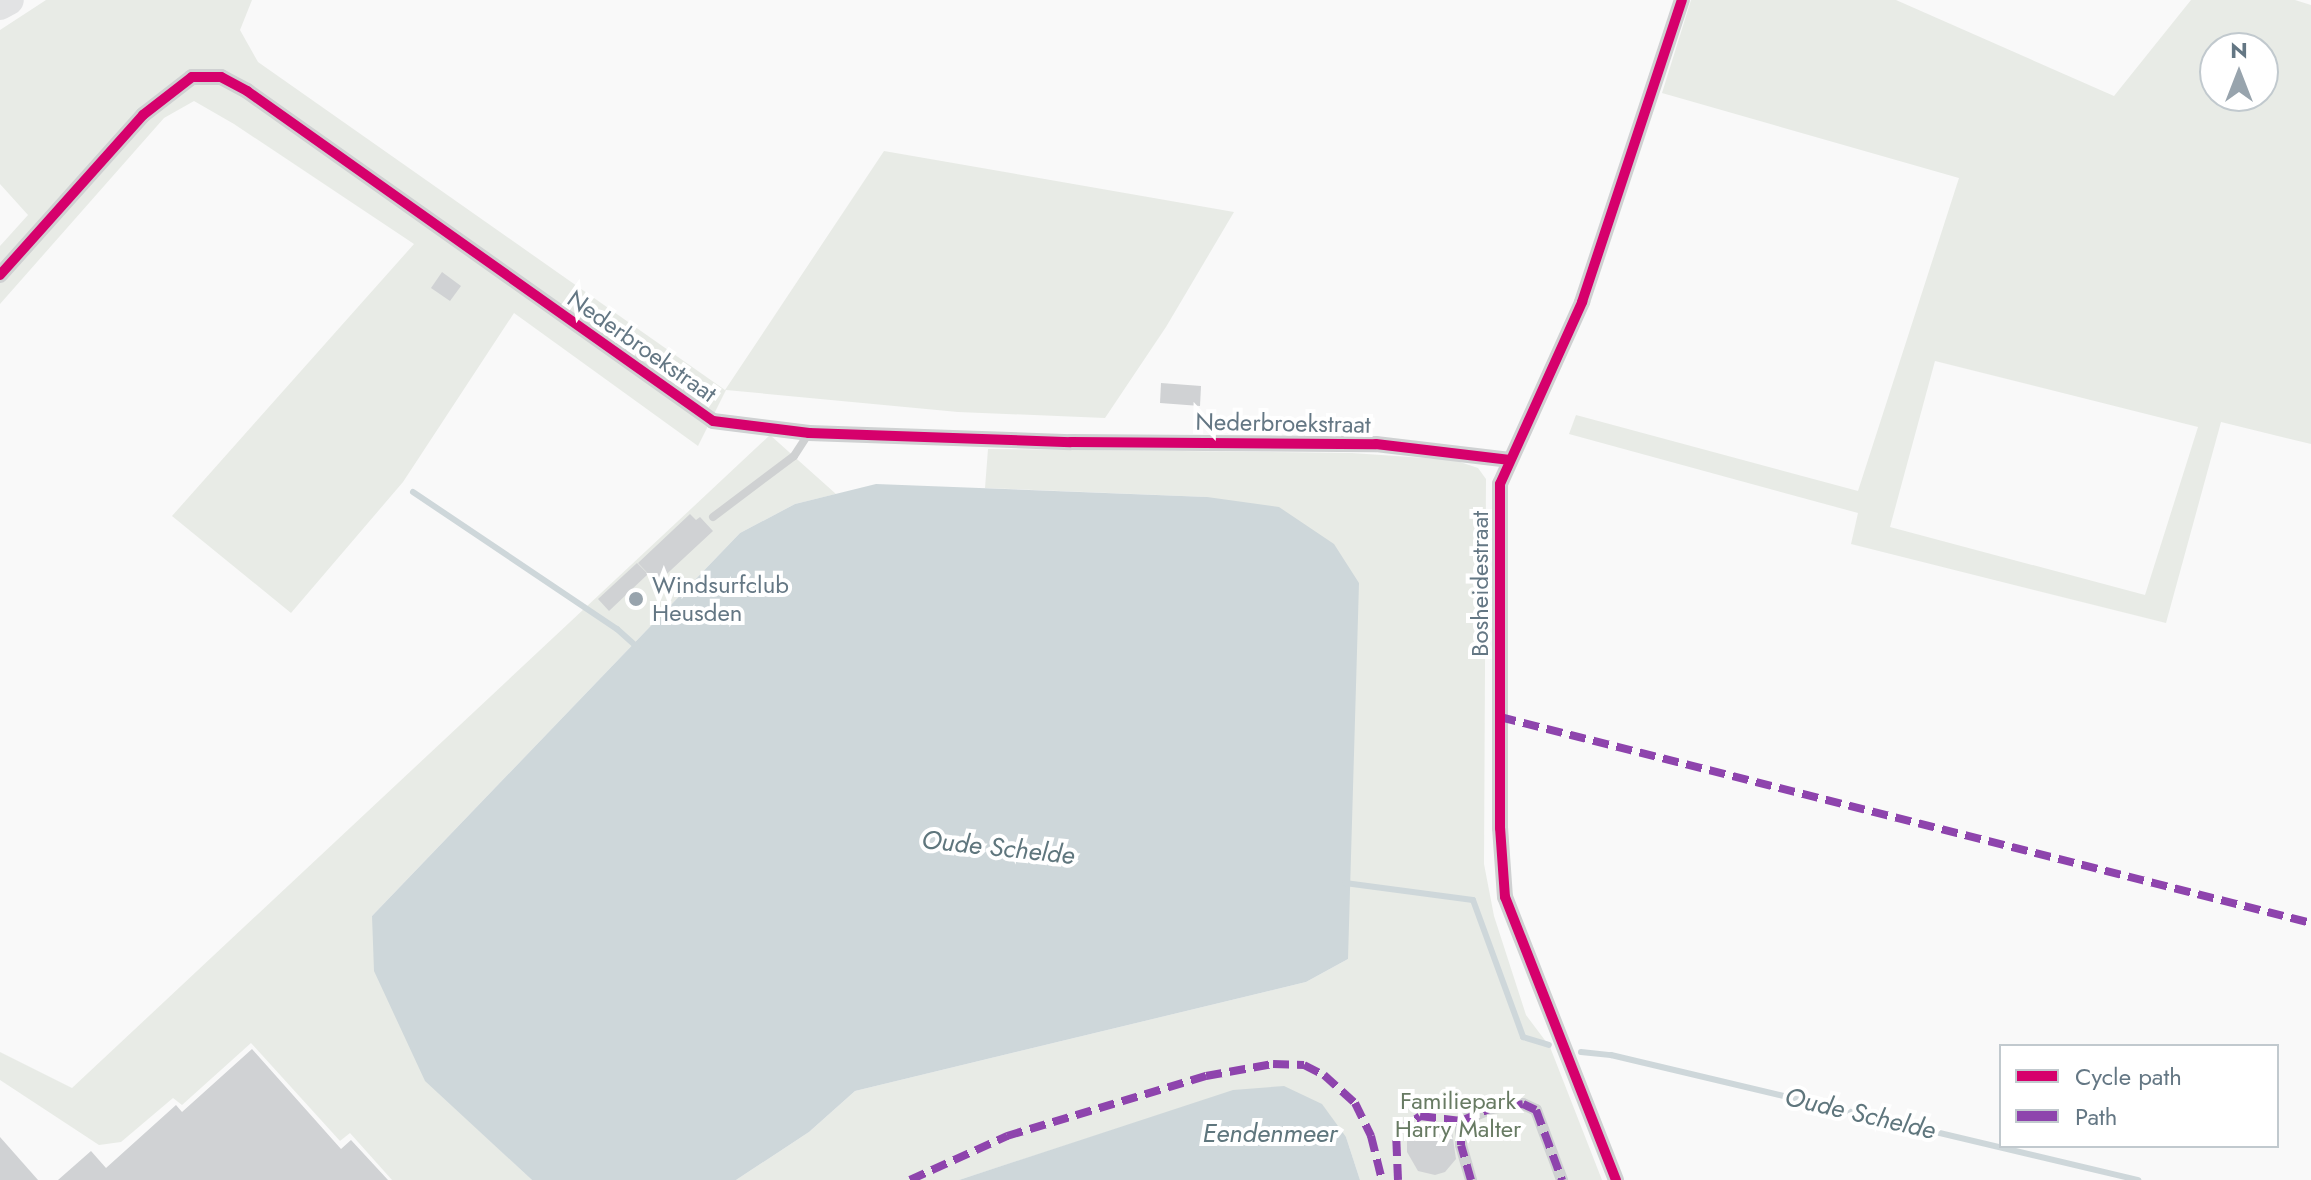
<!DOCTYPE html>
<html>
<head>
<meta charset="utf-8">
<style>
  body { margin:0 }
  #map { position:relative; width:2311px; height:1180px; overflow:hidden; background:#f9f9f9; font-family:Jost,sans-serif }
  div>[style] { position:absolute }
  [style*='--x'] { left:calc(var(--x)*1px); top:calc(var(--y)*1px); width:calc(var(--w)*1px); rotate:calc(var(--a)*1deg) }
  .green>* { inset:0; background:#e8ebe6 }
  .water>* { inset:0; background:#ced7da }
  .stream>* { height:6px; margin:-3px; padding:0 3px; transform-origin:3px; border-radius:3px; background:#ced7da }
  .building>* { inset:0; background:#d0d2d4 }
  .service>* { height:8px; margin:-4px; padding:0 4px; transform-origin:4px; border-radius:4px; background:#cfd1d2 }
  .pedestrian>* { height:12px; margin:-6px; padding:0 6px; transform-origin:6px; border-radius:6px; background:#cfd1d2 }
  .minor>* { height:16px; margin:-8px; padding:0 8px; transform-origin:8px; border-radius:8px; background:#cfd1d2 }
  .motorway>* { height:30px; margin:-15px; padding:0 15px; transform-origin:15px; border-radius:15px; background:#e2e3e4 }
  .quiet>* { height:8px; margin-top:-4px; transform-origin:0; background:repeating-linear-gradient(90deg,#8e44ad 0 16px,transparent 0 24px) }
  .cycleway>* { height:10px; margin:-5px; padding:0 5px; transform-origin:5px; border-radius:5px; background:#d6006c }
  .dots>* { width:22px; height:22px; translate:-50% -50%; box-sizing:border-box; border:4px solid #fff; border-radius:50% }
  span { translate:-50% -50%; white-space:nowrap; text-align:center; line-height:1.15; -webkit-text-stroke:8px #fff; paint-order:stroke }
  .street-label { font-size:24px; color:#647784 }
  .poi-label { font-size:24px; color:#647784 }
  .left { translate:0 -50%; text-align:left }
  .park-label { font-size:24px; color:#687b63 }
  .water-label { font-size:26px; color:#5f767d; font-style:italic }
  .legend { position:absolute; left:1999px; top:1044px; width:280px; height:104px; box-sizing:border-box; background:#fff; border:2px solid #c1c9ce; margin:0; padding:10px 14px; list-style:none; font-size:24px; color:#647784 }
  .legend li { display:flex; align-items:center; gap:16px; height:40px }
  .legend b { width:40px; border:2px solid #c1c9ce }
  .north { position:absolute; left:2199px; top:32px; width:80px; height:80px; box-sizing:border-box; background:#fff; border:2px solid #c1c9ce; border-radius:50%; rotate:0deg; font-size:22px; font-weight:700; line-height:32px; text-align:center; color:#647784 }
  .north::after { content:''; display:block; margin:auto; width:28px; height:36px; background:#98a4ad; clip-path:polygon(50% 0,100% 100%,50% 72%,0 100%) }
</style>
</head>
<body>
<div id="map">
  <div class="green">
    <div style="clip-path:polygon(46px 0,252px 0,240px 30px,258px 62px,725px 390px,884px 151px,1234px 212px,1166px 327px,1105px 418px,958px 412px,726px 390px,698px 446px,514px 313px,403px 482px,291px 613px,172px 516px,414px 244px,234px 124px,194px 101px,164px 118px,0 304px,0 246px,28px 215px,0 184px,0 30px)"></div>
    <div style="clip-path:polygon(evenodd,1691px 0,1896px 0,2114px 96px,2191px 0,2295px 0,2311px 5px,2311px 444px,2221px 422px,2166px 623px,1851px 544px,1858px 513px,1569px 434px,1576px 415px,1858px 491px,1959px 178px,1662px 93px,1691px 0,2215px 48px,2263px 48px,2263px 96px,2215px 96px,2215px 48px,1691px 0,1935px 361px,2198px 427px,2145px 595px,1890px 527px,1935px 361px)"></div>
    <div style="clip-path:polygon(770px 435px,836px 494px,795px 504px,740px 533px,372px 916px,425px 1080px,532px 1180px,392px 1180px,350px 1133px,340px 1141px,251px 1043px,182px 1105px,173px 1098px,121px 1142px,99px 1145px,0 1080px,0 1052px,72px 1088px)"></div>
    <div style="clip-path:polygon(988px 449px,1352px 453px,1454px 460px,1478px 468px,1486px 479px,1484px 864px,1494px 916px,1526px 1015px,1550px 1047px,1602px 1180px,1360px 1180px,1346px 1137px,1233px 1091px,959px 1180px,736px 1180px,809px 1132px,855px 1091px,1306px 982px,1348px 959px,1207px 497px,985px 488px)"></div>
  </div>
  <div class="water">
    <div style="clip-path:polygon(876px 484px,1207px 497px,1279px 507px,1334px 544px,1359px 583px,1348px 959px,1306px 982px,855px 1091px,809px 1132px,736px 1180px,532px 1180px,425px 1081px,374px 971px,372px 916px,740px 533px,795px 504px)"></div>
    <div style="clip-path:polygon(1284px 1086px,1322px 1104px,1346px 1137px,1360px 1180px,959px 1180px,1233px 1090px)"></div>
  </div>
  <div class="stream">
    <div style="--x:413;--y:492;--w:246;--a:33.9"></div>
    <div style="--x:617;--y:629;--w:27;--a:42"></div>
    <div style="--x:1345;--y:883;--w:129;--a:7.6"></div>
    <div style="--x:1473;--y:900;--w:146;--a:69.9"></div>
    <div style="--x:1523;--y:1037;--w:27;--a:17"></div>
    <div style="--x:1581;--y:1052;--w:30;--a:6"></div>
    <div style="--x:1611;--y:1055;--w:542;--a:13.34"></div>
  </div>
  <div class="building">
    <div style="clip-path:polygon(442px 272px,461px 286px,450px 301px,431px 288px)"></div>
    <div style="clip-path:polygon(1161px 383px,1201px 386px,1200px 406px,1160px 403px)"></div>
    <div style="clip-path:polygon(690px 514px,696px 520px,700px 517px,713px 531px,657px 583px,638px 563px)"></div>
    <div style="clip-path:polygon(637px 563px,648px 574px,609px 611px,598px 599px)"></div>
    <div style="clip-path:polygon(252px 1049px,341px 1149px,351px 1140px,388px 1180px,58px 1180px,91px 1151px,106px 1168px,176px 1105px,182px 1112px)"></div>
    <div style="clip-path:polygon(1431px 1123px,1447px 1125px,1452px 1132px,1456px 1159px,1445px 1172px,1435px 1175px,1418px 1171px,1407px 1152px,1407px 1141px,1413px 1131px)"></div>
    <div style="clip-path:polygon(0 1137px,38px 1180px,0 1180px)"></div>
  </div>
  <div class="service">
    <div style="--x:713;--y:517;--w:101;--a:-37"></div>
    <div style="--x:794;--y:456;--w:27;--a:-57"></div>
  </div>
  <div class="pedestrian">
    <div style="--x:1471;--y:1180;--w:36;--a:-106"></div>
    <div style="--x:1461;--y:1145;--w:24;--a:-90"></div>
    <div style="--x:1461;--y:1121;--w:33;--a:-23"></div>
    <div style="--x:1491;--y:1108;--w:32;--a:-7"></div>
    <div style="--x:1523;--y:1104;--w:14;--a:25"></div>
    <div style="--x:1536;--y:1110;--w:75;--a:69.6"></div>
  </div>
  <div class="minor">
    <div style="--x:0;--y:275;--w:215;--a:-48.2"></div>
    <div style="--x:143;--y:115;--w:62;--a:-37.8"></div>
    <div style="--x:192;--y:77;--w:29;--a:0"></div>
    <div style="--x:221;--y:77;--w:30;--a:28"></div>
    <div style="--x:247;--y:91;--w:571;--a:35.3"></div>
    <div style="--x:713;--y:421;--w:97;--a:7.1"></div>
    <div style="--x:809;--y:433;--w:262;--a:2"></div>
    <div style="--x:1071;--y:442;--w:305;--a:0.4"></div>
    <div style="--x:1376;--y:444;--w:135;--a:6.8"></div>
    <div style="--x:1616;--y:1180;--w:304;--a:-111.4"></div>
    <div style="--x:1505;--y:897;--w:69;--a:-94.1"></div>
    <div style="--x:1500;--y:828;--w:344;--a:-90"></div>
    <div style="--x:1500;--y:484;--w:200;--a:-65.7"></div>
    <div style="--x:1582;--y:302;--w:318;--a:-71.7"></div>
  </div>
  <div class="motorway">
    <div style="--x:0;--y:5;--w:10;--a:-29"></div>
  </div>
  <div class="quiet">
    <div style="--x:1500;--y:717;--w:837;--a:14.25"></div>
    <div style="--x:910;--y:1180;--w:107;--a:-24.4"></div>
    <div style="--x:1007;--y:1136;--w:208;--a:-16.8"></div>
    <div style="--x:1206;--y:1076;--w:68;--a:-10.2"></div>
    <div style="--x:1273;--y:1064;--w:31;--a:2"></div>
    <div style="--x:1304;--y:1065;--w:22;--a:27"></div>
    <div style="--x:1324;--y:1075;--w:42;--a:42.1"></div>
    <div style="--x:1355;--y:1103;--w:37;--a:64"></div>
    <div style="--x:1371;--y:1136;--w:45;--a:76"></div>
    <div style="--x:1398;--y:1180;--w:47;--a:-92.4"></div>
    <div style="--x:1396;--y:1133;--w:29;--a:-35"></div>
    <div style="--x:1420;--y:1116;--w:41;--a:7"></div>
    <div style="--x:1471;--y:1180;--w:36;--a:-106"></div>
    <div style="--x:1461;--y:1145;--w:24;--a:-90"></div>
    <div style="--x:1461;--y:1121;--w:33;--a:-23"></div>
    <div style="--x:1491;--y:1108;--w:32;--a:-7"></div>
    <div style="--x:1523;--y:1104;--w:14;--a:25"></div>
    <div style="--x:1536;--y:1110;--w:75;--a:69.6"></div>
  </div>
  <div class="cycleway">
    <div style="--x:0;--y:275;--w:215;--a:-48.2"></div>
    <div style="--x:143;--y:115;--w:62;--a:-37.8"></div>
    <div style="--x:192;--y:77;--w:29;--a:0"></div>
    <div style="--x:221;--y:77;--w:30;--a:28"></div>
    <div style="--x:247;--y:91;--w:571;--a:35.3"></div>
    <div style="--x:713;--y:421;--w:97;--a:7.1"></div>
    <div style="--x:809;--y:433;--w:262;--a:2"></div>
    <div style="--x:1071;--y:442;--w:305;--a:0.4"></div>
    <div style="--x:1376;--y:444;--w:135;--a:6.8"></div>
    <div style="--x:1616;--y:1180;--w:304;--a:-111.4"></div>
    <div style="--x:1505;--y:897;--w:69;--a:-94.1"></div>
    <div style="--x:1500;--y:828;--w:344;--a:-90"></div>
    <div style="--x:1500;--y:484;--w:200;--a:-65.7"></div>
    <div style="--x:1582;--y:302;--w:318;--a:-71.7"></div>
  </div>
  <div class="dots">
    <div style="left:636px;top:599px;background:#98a4ad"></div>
  </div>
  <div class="street-label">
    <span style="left:642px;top:346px;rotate:35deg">Nederbroekstraat</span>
    <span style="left:1283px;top:423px;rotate:1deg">Nederbroekstraat</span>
    <span style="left:1480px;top:584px;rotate:-90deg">Bosheidestraat</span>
  </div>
  <div class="poi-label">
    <span class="left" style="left:652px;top:599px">Windsurfclub<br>Heusden</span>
  </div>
  <div class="park-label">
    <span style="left:1458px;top:1115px">Familiepark<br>Harry Malter</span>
  </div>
  <div class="water-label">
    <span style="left:998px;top:848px;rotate:6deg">Oude Schelde</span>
    <span style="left:1860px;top:1114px;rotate:13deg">Oude Schelde</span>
    <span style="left:1270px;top:1134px">Eendenmeer</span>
  </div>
  <ul class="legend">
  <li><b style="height:10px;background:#d6006c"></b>Cycle path</li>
  <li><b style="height:10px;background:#8e44ad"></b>Path</li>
  </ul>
  <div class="north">N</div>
</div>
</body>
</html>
